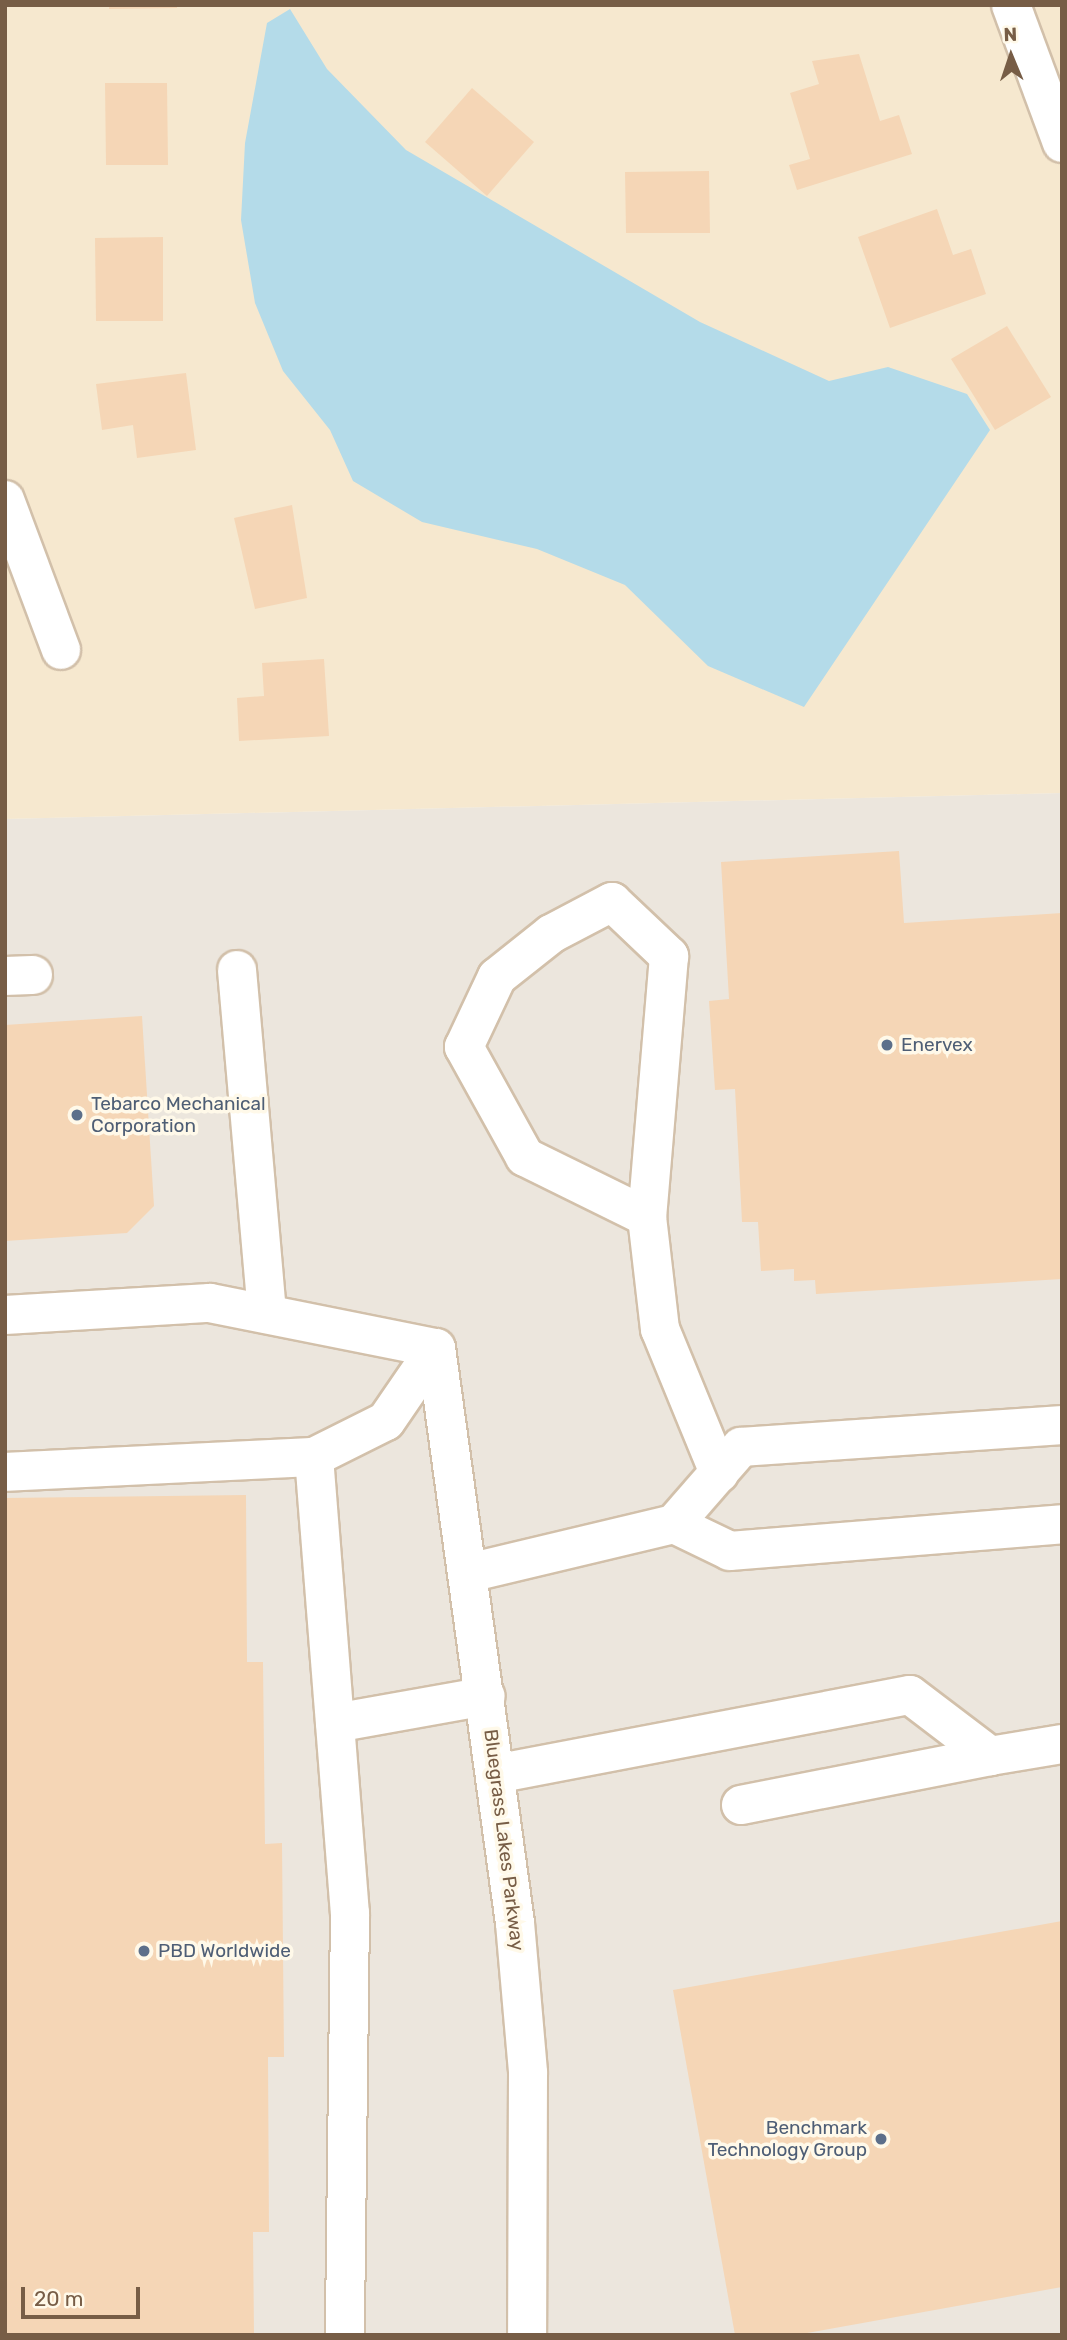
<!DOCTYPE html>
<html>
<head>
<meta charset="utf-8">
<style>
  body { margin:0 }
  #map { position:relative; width:1067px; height:2340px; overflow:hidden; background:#fef6e1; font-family:Rubik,sans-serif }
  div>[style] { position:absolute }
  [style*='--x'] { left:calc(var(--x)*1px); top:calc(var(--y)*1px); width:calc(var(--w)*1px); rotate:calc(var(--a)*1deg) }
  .residential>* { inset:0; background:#f6e8cf }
  .industrial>* { inset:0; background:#ece6dd }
  .water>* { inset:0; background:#b4dbe9 }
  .building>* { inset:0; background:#f5d6b6 }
  .roads { filter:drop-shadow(2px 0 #d2c0aa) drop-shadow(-2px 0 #d2c0aa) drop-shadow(0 2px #d2c0aa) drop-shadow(0 -2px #d2c0aa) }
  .minor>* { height:38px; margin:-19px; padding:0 19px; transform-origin:19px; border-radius:19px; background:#fff }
  .dots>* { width:19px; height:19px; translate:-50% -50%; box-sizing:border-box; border:4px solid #fff9e9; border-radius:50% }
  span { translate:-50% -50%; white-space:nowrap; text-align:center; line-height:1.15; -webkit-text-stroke:7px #fff9e9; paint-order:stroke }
  .service-label { font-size:19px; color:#4e5e75 }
  .left { translate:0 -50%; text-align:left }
  .right { translate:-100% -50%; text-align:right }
  .street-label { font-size:19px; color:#775d46 }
  .frame { position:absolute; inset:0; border:7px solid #775d46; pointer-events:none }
  .north { position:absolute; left:976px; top:21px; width:70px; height:70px; -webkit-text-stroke:5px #fff9e9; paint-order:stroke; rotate:358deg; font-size:19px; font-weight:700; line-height:28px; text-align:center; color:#775d46 }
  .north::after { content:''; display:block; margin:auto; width:24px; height:32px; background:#775d46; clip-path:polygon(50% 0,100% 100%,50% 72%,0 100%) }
  .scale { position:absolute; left:21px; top:2287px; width:119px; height:32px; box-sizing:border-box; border:4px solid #775d46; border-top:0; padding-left:9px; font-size:21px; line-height:24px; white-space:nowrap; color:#775d46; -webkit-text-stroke:5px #fff9e9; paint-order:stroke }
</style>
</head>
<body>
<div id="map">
  <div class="residential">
    <div style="clip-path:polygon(5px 5px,1062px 5px,1062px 793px,5px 819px)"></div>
  </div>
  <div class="industrial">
    <div style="clip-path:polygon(1062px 793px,1062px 2335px,5px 2335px,5px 819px)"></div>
  </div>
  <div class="water">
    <div style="clip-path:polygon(290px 9px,327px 69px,406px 150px,700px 322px,829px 381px,888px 367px,967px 394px,990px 430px,804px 707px,708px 666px,625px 585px,537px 549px,422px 522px,353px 481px,330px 430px,283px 371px,255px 303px,241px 220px,245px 143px,267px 23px)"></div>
  </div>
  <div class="building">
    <div style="clip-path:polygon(109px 5px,177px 5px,177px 8px,109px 9px)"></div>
    <div style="clip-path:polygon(859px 54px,880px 121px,899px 115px,912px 154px,797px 190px,789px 165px,810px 159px,790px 93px,819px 84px,812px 61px)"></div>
    <div style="clip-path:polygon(105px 83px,167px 83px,168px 165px,106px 165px)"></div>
    <div style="clip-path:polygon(472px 88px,534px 142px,487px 196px,425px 142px)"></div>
    <div style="clip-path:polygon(709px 171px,710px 233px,626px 233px,625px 172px)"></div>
    <div style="clip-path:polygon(937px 209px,953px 255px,971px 249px,986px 294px,890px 328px,858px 237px)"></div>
    <div style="clip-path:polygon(163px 237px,163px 321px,96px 321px,95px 238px)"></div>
    <div style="clip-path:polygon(1007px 326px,1051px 397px,995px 430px,951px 359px)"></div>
    <div style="clip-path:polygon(186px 373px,196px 450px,137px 458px,133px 425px,102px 430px,96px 384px)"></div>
    <div style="clip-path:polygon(292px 505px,307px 598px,255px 609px,234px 518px)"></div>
    <div style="clip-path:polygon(324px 659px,329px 736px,239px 741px,237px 698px,264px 696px,262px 663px)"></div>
    <div style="clip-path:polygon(899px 851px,904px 923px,1062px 913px,1062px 1279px,816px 1294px,815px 1280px,794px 1281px,794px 1269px,761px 1271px,758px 1222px,742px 1222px,735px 1089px,715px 1090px,709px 1001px,729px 999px,721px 862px)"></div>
    <div style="clip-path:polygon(142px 1016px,154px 1206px,127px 1233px,5px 1241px,5px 1025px)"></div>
    <div style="clip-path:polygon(246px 1495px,247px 1662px,263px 1662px,265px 1844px,282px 1843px,284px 2057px,268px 2057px,269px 2232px,253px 2232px,254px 2335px,5px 2335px,5px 1498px)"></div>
    <div style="clip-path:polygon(1062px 1921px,1062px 2287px,796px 2335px,735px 2335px,673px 1990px)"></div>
  </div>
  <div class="roads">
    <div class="minor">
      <div style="--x:1011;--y:5;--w:147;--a:69.7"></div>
      <div style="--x:5;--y:500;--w:160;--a:69.5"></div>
      <div style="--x:237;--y:970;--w:345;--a:85"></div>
      <div style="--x:5;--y:976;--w:28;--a:-2"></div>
      <div style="--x:647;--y:1217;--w:136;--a:-153.8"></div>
      <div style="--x:525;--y:1157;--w:126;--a:-119"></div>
      <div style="--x:464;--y:1047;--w:77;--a:-64.8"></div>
      <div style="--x:497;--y:977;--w:69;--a:-38.5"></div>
      <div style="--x:551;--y:934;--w:69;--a:-27.7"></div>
      <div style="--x:612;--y:902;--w:79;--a:43.5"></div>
      <div style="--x:669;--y:956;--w:262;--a:94.8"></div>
      <div style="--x:647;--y:1217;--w:113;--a:83.4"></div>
      <div style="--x:660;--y:1329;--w:156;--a:67.7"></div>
      <div style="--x:5;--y:1315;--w:205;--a:-3.4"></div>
      <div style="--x:210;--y:1303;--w:230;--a:11.3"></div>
      <div style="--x:436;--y:1348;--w:580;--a:82.18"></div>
      <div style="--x:515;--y:1923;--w:151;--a:85"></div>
      <div style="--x:528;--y:2073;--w:262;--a:90.2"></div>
      <div style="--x:314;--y:1457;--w:80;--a:-26.6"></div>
      <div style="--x:386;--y:1421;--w:88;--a:-55.6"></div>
      <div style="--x:5;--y:1472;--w:309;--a:-2.8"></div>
      <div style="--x:314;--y:1457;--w:457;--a:85.5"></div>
      <div style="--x:350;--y:1913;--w:422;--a:90.7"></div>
      <div style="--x:674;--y:1524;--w:62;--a:25.7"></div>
      <div style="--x:730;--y:1551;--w:333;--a:-4.6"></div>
      <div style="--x:468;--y:1573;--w:212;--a:-13.4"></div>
      <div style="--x:674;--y:1524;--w:102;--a:-49"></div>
      <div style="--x:741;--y:1447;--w:322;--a:-3.9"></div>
      <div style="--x:335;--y:1723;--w:153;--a:-10.1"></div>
      <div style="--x:495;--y:1774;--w:422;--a:-10.8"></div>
      <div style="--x:910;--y:1695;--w:101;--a:37.3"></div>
      <div style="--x:990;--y:1756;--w:73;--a:-9.5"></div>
      <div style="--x:741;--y:1805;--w:254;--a:-11.1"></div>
    </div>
  </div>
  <div class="dots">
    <div style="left:887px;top:1045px;background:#5c6f8a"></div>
    <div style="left:77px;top:1115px;background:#5c6f8a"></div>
    <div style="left:144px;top:1951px;background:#5c6f8a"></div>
    <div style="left:881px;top:2139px;background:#5c6f8a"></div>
  </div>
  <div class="service-label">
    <span class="left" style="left:901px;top:1045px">Enervex</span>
    <span class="left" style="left:91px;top:1115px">Tebarco Mechanical<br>Corporation</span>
    <span class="left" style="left:158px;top:1951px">PBD Worldwide</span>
    <span class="right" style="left:867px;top:2139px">Benchmark<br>Technology Group</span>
  </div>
  <div class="street-label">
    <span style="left:504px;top:1840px;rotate:83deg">Bluegrass Lakes Parkway</span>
  </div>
  <div class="frame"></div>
  <div class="north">N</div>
  <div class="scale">20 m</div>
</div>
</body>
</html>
